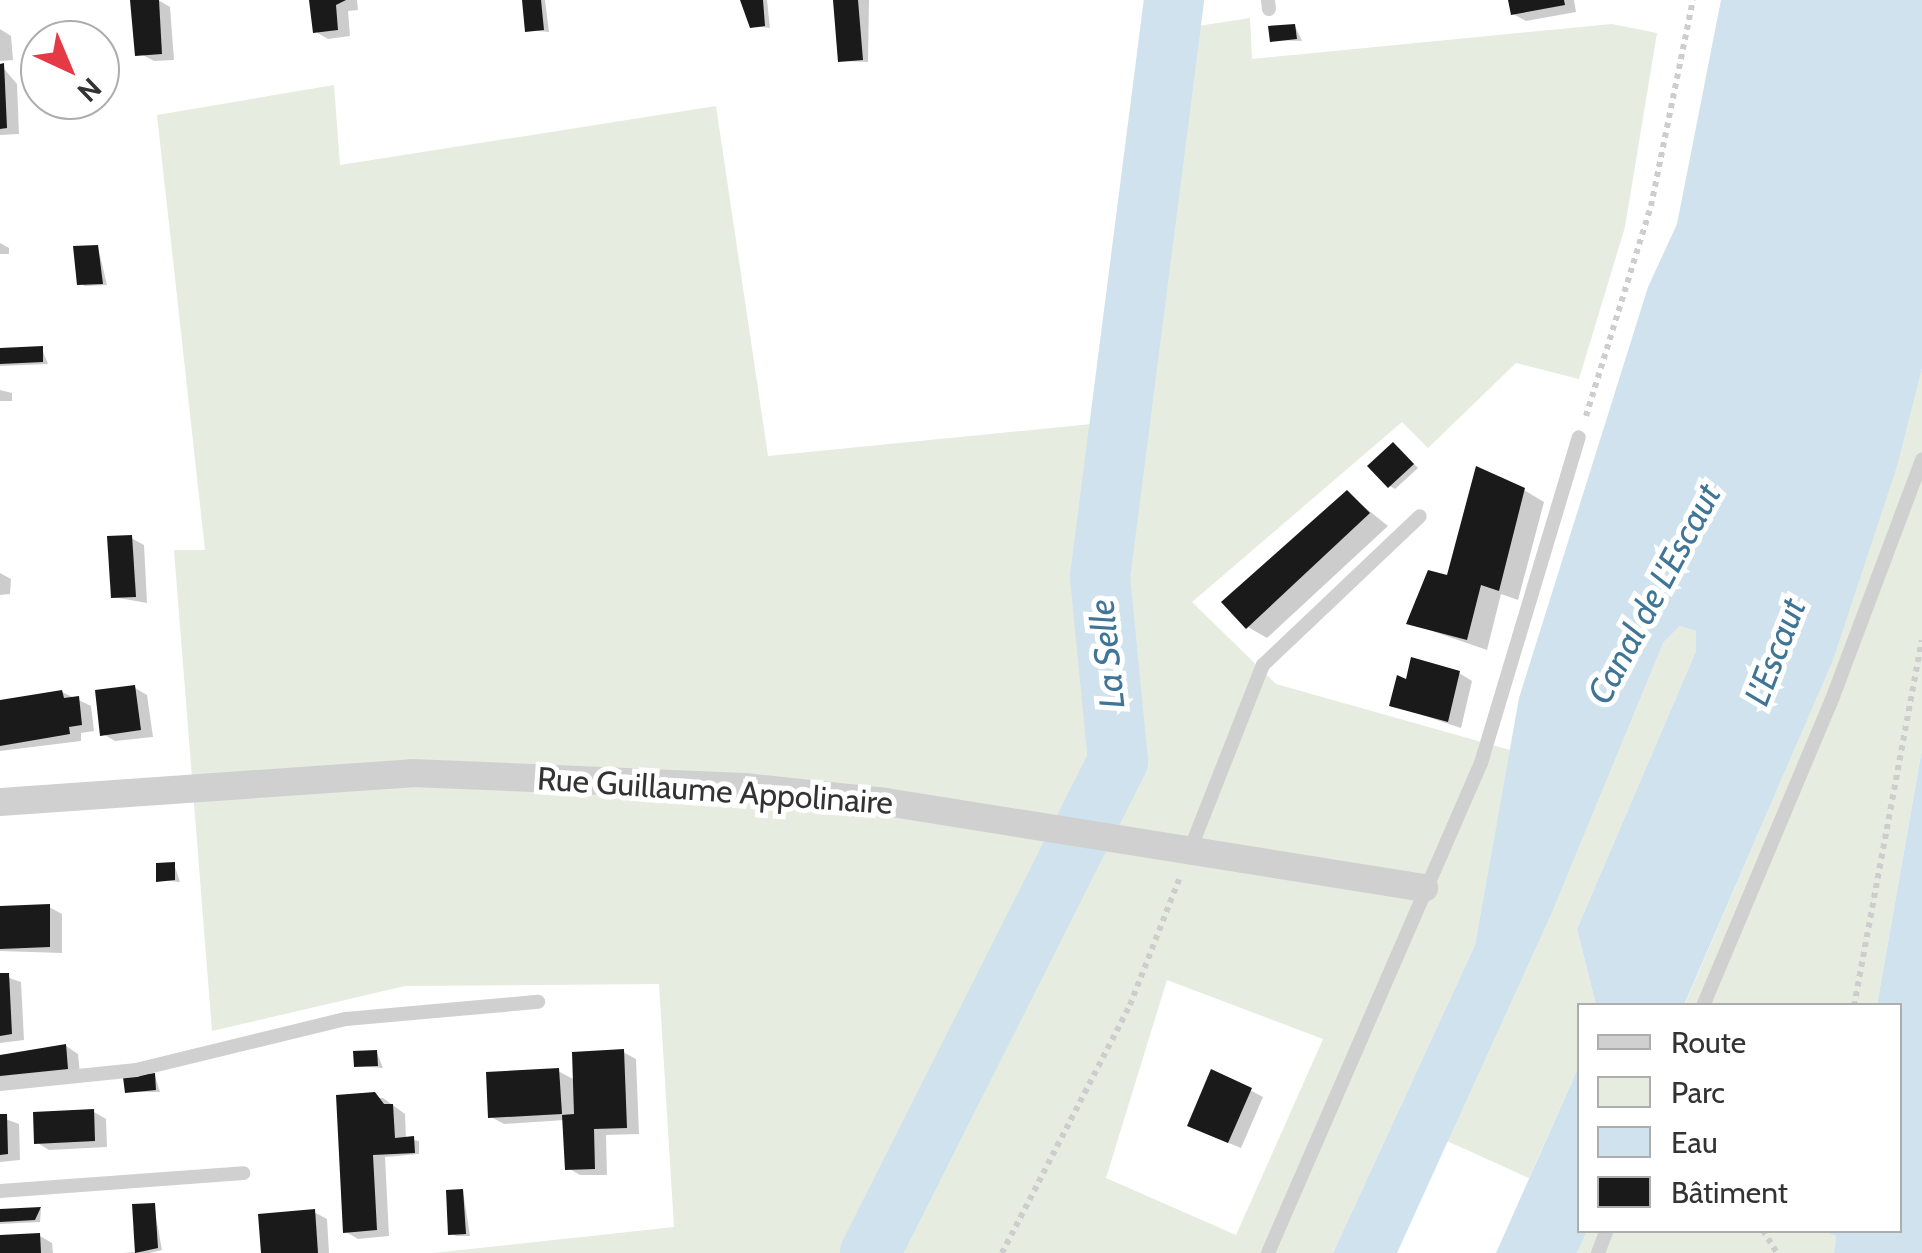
<!DOCTYPE html>
<html>
<head>
<meta charset="utf-8">
<style>
  body { margin:0 }
  #map { position:relative; width:1922px; height:1253px; overflow:hidden; background:#fff; font-family:Cabin,sans-serif }
  div>[style] { position:absolute }
  [style*='--x'] { left:calc(var(--x)*1px); top:calc(var(--y)*1px); width:calc(var(--w)*1px); rotate:calc(var(--a)*1deg) }
  .green>* { inset:0; background:#e6ecdf }
  .water>* { inset:0; background:#cfe2ee }
  .shadow>* { inset:0; background:#0003 }
  .river>* { height:60px; margin:-30px; padding:0 30px; transform-origin:30px; border-radius:30px; background:#cfe2ee }
  .building>* { inset:0; background:#1a1a1a }
  .path>* { height:6px; margin-top:-3px; transform-origin:0; background:repeating-linear-gradient(90deg,#cdcdcd 0 5px,transparent 0 10px) }
  .lane>* { height:14px; margin:-7px; padding:0 7px; transform-origin:7px; border-radius:7px; background:#d0d0d0 }
  .street>* { height:28px; margin:-14px; padding:0 14px; transform-origin:14px; border-radius:14px; background:#d0d0d0 }
  span { translate:-50% -50%; white-space:nowrap; text-align:center; line-height:1.15; -webkit-text-stroke:10px #fff; paint-order:stroke }
  .street-label { font-size:32px; color:#333 }
  .water-label { font-size:35px; color:#3f7597; font-style:italic }
  .legend { position:absolute; left:1577px; top:1003px; width:325px; height:230px; box-sizing:border-box; background:#fff; border:2px solid #adadad; margin:0; padding:12px 18px; list-style:none; font-size:30px; color:#333 }
  .legend li { display:flex; align-items:center; gap:20px; height:50px }
  .legend b { width:50px; border:2px solid #adadad }
  .north { position:absolute; left:20px; top:20px; width:100px; height:100px; box-sizing:border-box; background:#fff; border:2px solid #adadad; border-radius:50%; rotate:136deg; font-size:28px; font-weight:700; line-height:40px; text-align:center; color:#333 }
  .north::after { content:''; display:block; margin:auto; width:35px; height:45px; background:#e63946; clip-path:polygon(50% 0,100% 100%,50% 72%,0 100%) }
</style>
</head>
<body>
<div id="map">
  <div class="green">
    <div style="clip-path:polygon(evenodd,1250px 18px,1252px 59px,1612px 24px,1657px 33px,1625px 227px,1579px 379px,1516px 363px,1428px 448px,1402px 422px,1192px 602px,1276px 684px,1510px 750px,1475px 945px,1333px 1253px,433px 1253px,674px 1227px,659px 984px,405px 986px,212px 1031px,174px 550px,205px 550px,157px 115px,334px 85px,340px 165px,716px 106px,768px 456px,1102px 423px,1146px 34px,1250px 18px,1167px 980px,1323px 1039px,1236px 1235px,1106px 1178px,1167px 980px)"></div>
    <div style="clip-path:polygon(1922px 368px,1922px 749px,1877px 1005px,1684px 1006px,1833px 659px)"></div>
    <div style="clip-path:polygon(1680px 626px,1696px 631px,1696px 651px,1577px 929px,1596px 1005px,1580px 1006px,1579px 1066px,1529px 1178px,1447px 1141px,1663px 643px)"></div>
    <div style="clip-path:polygon(1824px 1230px,1836px 1236px,1834px 1253px,1577px 1253px,1587px 1231px)"></div>
  </div>
  <div class="water">
    <div style="clip-path:polygon(1721px 0,1922px 0,1922px 368px,1897px 466px,1833px 660px,1684px 1005px,1596px 1005px,1577px 929px,1696px 651px,1696px 631px,1680px 626px,1663px 643px,1552px 912px,1397px 1253px,1333px 1253px,1475px 945px,1519px 698px,1648px 287px,1677px 224px)"></div>
    <div style="clip-path:polygon(1922px 749px,1922px 1253px,1834px 1253px,1836px 1236px,1824px 1231px,1900px 1230px,1900px 1006px,1877px 1005px)"></div>
    <div style="clip-path:polygon(1579px 1066px,1580px 1230px,1587px 1231px,1577px 1253px,1496px 1253px)"></div>
  </div>
  <div class="shadow">
    <div style="clip-path:polygon(158px 0,170px 7px,174px 60px,154px 61px,141px 54px)"></div>
    <div style="clip-path:polygon(315px 0,357px 0,358px 10px,348px 11px,350px 36px,328px 39px,316px 32px)"></div>
    <div style="clip-path:polygon(524px 0,545px 0,549px 32px,527px 30px)"></div>
    <div style="clip-path:polygon(743px 0,767px 0,770px 28px,753px 26px)"></div>
    <div style="clip-path:polygon(836px 0,869px 0,868px 62px,841px 61px)"></div>
    <div style="clip-path:polygon(1511px 0,1574px 0,1576px 12px,1526px 21px,1513px 14px)"></div>
    <div style="clip-path:polygon(1295px 26px,1302px 41px,1272px 40px)"></div>
    <div style="clip-path:polygon(0 29px,11px 36px,13px 60px,0 61px)"></div>
    <div style="clip-path:polygon(0 64px,17px 84px,19px 134px,0 135px)"></div>
    <div style="clip-path:polygon(0 243px,9px 248px,9px 254px,0 254px)"></div>
    <div style="clip-path:polygon(98px 247px,107px 285px,85px 286px,79px 283px)"></div>
    <div style="clip-path:polygon(42px 349px,48px 364px,0 366px,0 350px)"></div>
    <div style="clip-path:polygon(0 390px,12px 393px,12px 401px,0 401px)"></div>
    <div style="clip-path:polygon(1399px 448px,1418px 468px,1395px 489px,1390px 486px)"></div>
    <div style="clip-path:polygon(1524px 490px,1544px 502px,1518px 600px,1501px 594px,1487px 650px,1409px 623px,1416px 599px,1449px 578px)"></div>
    <div style="clip-path:polygon(1347px 493px,1388px 526px,1267px 638px,1248px 627px)"></div>
    <div style="clip-path:polygon(131px 538px,144px 545px,147px 603px,113px 597px)"></div>
    <div style="clip-path:polygon(0 573px,11px 579px,10px 594px,0 595px)"></div>
    <div style="clip-path:polygon(1459px 673px,1472px 681px,1461px 728px,1392px 705px,1408px 682px)"></div>
    <div style="clip-path:polygon(135px 688px,147px 695px,153px 737px,115px 741px,103px 734px)"></div>
    <div style="clip-path:polygon(62px 692px,91px 706px,94px 731px,81px 733px,81px 741px,0 751px,0 702px)"></div>
    <div style="clip-path:polygon(174px 864px,180px 882px,159px 880px)"></div>
    <div style="clip-path:polygon(49px 907px,62px 914px,62px 953px,0 951px,0 909px)"></div>
    <div style="clip-path:polygon(0 975px,21px 982px,24px 1040px,0 1043px)"></div>
    <div style="clip-path:polygon(66px 1046px,78px 1054px,80px 1075px,0 1084px,0 1056px)"></div>
    <div style="clip-path:polygon(623px 1052px,636px 1059px,639px 1134px,606px 1135px,607px 1175px,580px 1175px,568px 1168px,565px 1120px,504px 1124px,491px 1117px,558px 1071px,575px 1080px)"></div>
    <div style="clip-path:polygon(377px 1053px,383px 1068px,357px 1066px)"></div>
    <div style="clip-path:polygon(155px 1076px,160px 1092px,127px 1092px)"></div>
    <div style="clip-path:polygon(1250px 1090px,1263px 1097px,1241px 1148px,1202px 1132px)"></div>
    <div style="clip-path:polygon(339px 1097px,383px 1098px,405px 1114px,406px 1139px,419px 1141px,419px 1154px,385px 1157px,389px 1236px,358px 1239px,346px 1232px)"></div>
    <div style="clip-path:polygon(94px 1112px,106px 1119px,107px 1147px,49px 1150px,36px 1142px)"></div>
    <div style="clip-path:polygon(0 1117px,19px 1124px,20px 1160px,0 1162px)"></div>
    <div style="clip-path:polygon(463px 1191px,470px 1236px,456px 1236px,450px 1233px)"></div>
    <div style="clip-path:polygon(154px 1206px,162px 1250px,150px 1253px,123px 1253px,137px 1252px)"></div>
    <div style="clip-path:polygon(41px 1209px,40px 1222px,0 1224px,0 1212px)"></div>
    <div style="clip-path:polygon(314px 1212px,327px 1219px,329px 1253px,267px 1253px)"></div>
    <div style="clip-path:polygon(40px 1236px,52px 1243px,53px 1253px,0 1253px,0 1238px)"></div>
  </div>
  <div class="river">
    <div style="--x:870;--y:1253;--w:551;--a:-63.25"></div>
    <div style="--x:1118;--y:761;--w:185;--a:-95.6"></div>
    <div style="--x:1100;--y:577;--w:582;--a:-82.69"></div>
  </div>
  <div class="building">
    <div style="clip-path:polygon(130px 0,159px 0,162px 54px,135px 56px)"></div>
    <div style="clip-path:polygon(309px 0,346px 0,336px 5px,338px 30px,313px 33px)"></div>
    <div style="clip-path:polygon(522px 0,541px 0,544px 30px,525px 32px)"></div>
    <div style="clip-path:polygon(740px 0,763px 0,765px 26px,750px 28px)"></div>
    <div style="clip-path:polygon(833px 0,858px 0,863px 60px,838px 62px)"></div>
    <div style="clip-path:polygon(1508px 0,1564px 0,1565px 5px,1511px 15px)"></div>
    <div style="clip-path:polygon(1295px 24px,1297px 39px,1270px 42px,1268px 26px)"></div>
    <div style="clip-path:polygon(4px 63px,7px 128px,0 129px,0 64px)"></div>
    <div style="clip-path:polygon(98px 245px,103px 284px,77px 285px,73px 246px)"></div>
    <div style="clip-path:polygon(43px 346px,43px 362px,0 364px,0 348px)"></div>
    <div style="clip-path:polygon(1393px 442px,1414px 464px,1388px 488px,1367px 466px)"></div>
    <div style="clip-path:polygon(1476px 466px,1525px 488px,1499px 591px,1481px 585px,1467px 640px,1406px 624px,1428px 570px,1447px 575px)"></div>
    <div style="clip-path:polygon(1347px 490px,1370px 513px,1246px 629px,1221px 602px)"></div>
    <div style="clip-path:polygon(132px 535px,136px 597px,111px 598px,107px 536px)"></div>
    <div style="clip-path:polygon(1411px 657px,1460px 671px,1448px 722px,1389px 706px,1397px 675px,1406px 679px)"></div>
    <div style="clip-path:polygon(135px 685px,141px 730px,100px 736px,95px 690px)"></div>
    <div style="clip-path:polygon(62px 690px,64px 698px,79px 696px,82px 725px,69px 727px,70px 734px,0 746px,0 700px)"></div>
    <div style="clip-path:polygon(175px 862px,175px 880px,156px 882px,156px 863px)"></div>
    <div style="clip-path:polygon(50px 904px,50px 947px,0 949px,0 906px)"></div>
    <div style="clip-path:polygon(0 973px,9px 973px,12px 1034px,0 1036px)"></div>
    <div style="clip-path:polygon(66px 1044px,68px 1069px,0 1076px,0 1055px)"></div>
    <div style="clip-path:polygon(624px 1049px,627px 1128px,594px 1129px,595px 1169px,565px 1170px,562px 1115px,574px 1114px,572px 1052px)"></div>
    <div style="clip-path:polygon(377px 1050px,378px 1066px,354px 1067px,353px 1051px)"></div>
    <div style="clip-path:polygon(559px 1068px,562px 1114px,488px 1118px,486px 1072px)"></div>
    <div style="clip-path:polygon(1211px 1069px,1252px 1088px,1228px 1143px,1187px 1126px)"></div>
    <div style="clip-path:polygon(155px 1073px,156px 1090px,125px 1093px,123px 1077px)"></div>
    <div style="clip-path:polygon(375px 1092px,384px 1104px,393px 1104px,395px 1138px,414px 1136px,415px 1153px,373px 1155px,377px 1230px,343px 1233px,336px 1095px)"></div>
    <div style="clip-path:polygon(94px 1109px,95px 1141px,34px 1144px,33px 1112px)"></div>
    <div style="clip-path:polygon(0 1114px,7px 1114px,8px 1154px,0 1155px)"></div>
    <div style="clip-path:polygon(463px 1189px,466px 1234px,448px 1235px,446px 1190px)"></div>
    <div style="clip-path:polygon(155px 1203px,158px 1248px,135px 1253px,132px 1204px)"></div>
    <div style="clip-path:polygon(41px 1207px,35px 1220px,0 1222px,0 1209px)"></div>
    <div style="clip-path:polygon(315px 1209px,318px 1253px,261px 1253px,258px 1214px)"></div>
    <div style="clip-path:polygon(40px 1233px,41px 1253px,0 1253px,0 1235px)"></div>
  </div>
  <div class="path">
    <div style="--x:1586;--y:416;--w:220;--a:-72.8"></div>
    <div style="--x:1651;--y:206;--w:210;--a:-78.5"></div>
    <div style="--x:1854;--y:1006;--w:372;--a:-79.5"></div>
    <div style="--x:1763;--y:1230;--w:27;--a:59"></div>
    <div style="--x:1002;--y:1253;--w:279;--a:-62.7"></div>
    <div style="--x:1130;--y:1005;--w:135;--a:-68.7"></div>
  </div>
  <div class="lane">
    <div style="--x:1268;--y:0;--w:9;--a:84"></div>
    <div style="--x:1190;--y:850;--w:199;--a:-68.5"></div>
    <div style="--x:1263;--y:665;--w:216;--a:-43.5"></div>
    <div style="--x:1703;--y:1006;--w:330;--a:-67.2"></div>
    <div style="--x:1831;--y:702;--w:259;--a:-69.4"></div>
    <div style="--x:0;--y:1084;--w:137;--a:-5.9"></div>
    <div style="--x:136;--y:1070;--w:216;--a:-13.7"></div>
    <div style="--x:346;--y:1019;--w:193;--a:-5.1"></div>
    <div style="--x:0;--y:1191;--w:244;--a:-4.2"></div>
    <div style="--x:1268;--y:1253;--w:534;--a:-66.51"></div>
    <div style="--x:1481;--y:763;--w:340;--a:-73.3"></div>
    <div style="--x:1598;--y:1253;--w:25;--a:-69"></div>
  </div>
  <div class="street">
    <div style="--x:0;--y:802;--w:413;--a:-4"></div>
    <div style="--x:412;--y:773;--w:332;--a:2.4"></div>
    <div style="--x:744;--y:787;--w:143;--a:6"></div>
    <div style="--x:886;--y:802;--w:545;--a:9.08"></div>
  </div>
  <div class="street-label">
    <span style="left:715px;top:791px;rotate:4deg">Rue Guillaume Appolinaire</span>
  </div>
  <div class="water-label">
    <span style="left:1654px;top:594px;rotate:-62deg">Canal de L'Escaut</span>
    <span style="left:1775px;top:652px;rotate:-69deg">L'Escaut</span>
    <span style="left:1107px;top:654px;rotate:-96deg">La Selle</span>
  </div>
  <ul class="legend">
  <li><b style="height:12px;background:#d0d0d0"></b>Route</li>
  <li><b style="height:28px;background:#e6ecdf"></b>Parc</li>
  <li><b style="height:28px;background:#cfe2ee"></b>Eau</li>
  <li><b style="height:28px;background:#1a1a1a"></b>Bâtiment</li>
  </ul>
  <div class="north">N</div>
</div>
</body>
</html>
